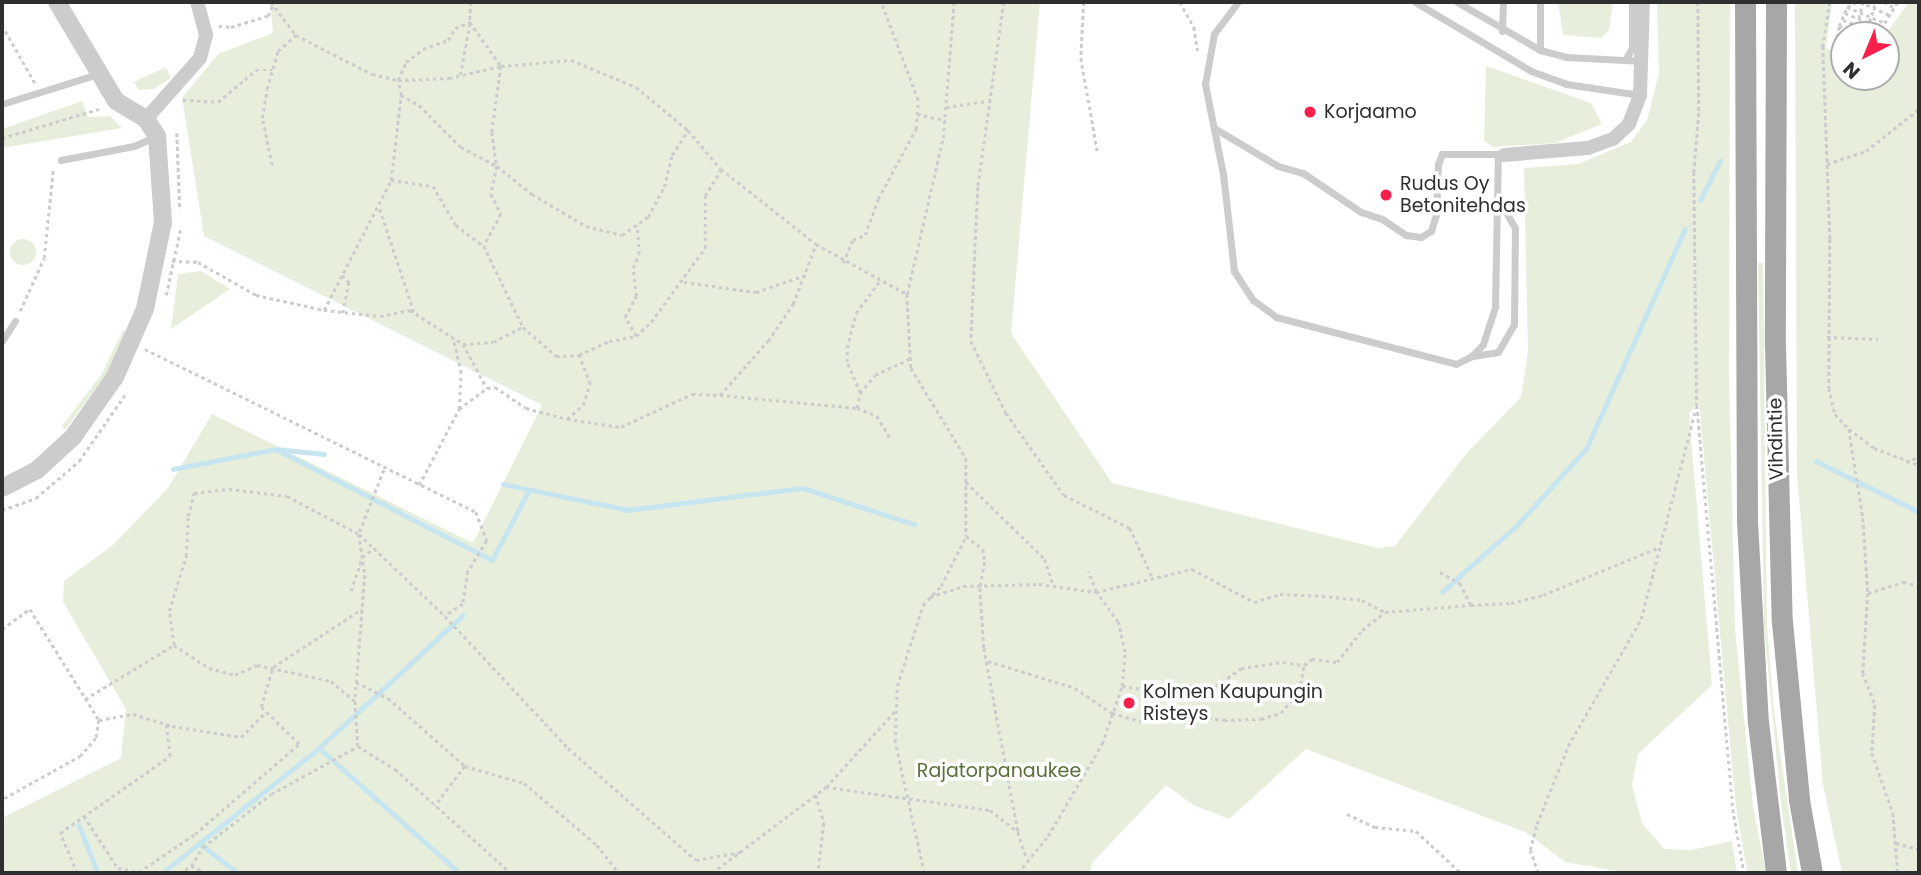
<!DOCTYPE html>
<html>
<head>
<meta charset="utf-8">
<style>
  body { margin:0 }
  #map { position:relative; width:1921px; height:875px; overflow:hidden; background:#fff; font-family:Poppins,sans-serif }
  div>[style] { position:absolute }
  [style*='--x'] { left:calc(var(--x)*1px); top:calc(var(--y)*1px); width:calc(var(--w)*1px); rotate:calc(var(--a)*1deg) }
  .green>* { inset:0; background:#e8eedc }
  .round { border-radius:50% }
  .stream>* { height:4.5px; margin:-2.25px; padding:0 2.25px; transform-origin:2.25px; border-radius:2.25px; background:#c6e5ef }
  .path>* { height:2.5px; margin-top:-1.25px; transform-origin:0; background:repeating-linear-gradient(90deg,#ccc 0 3.5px,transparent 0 7px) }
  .service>* { height:7px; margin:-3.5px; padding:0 3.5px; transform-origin:3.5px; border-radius:3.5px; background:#ccc }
  .minor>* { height:14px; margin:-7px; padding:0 7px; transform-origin:7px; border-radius:7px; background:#ccc }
  .tertiary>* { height:18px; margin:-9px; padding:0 9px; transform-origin:9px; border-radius:9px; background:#ccc }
  .primary>* { height:21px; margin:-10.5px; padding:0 10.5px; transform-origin:10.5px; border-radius:10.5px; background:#a7a7a7 }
  .dots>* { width:19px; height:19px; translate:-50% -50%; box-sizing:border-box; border:4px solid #fff; border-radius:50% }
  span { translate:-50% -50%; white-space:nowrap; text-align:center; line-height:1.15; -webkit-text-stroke:7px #fff; paint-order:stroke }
  .poi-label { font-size:19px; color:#2f2f2f }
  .left { translate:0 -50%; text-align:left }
  .street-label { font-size:19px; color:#2f2f2f }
  .park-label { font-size:19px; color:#597038 }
  .frame { position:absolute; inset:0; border:4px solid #2f2f2f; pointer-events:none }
  .north { position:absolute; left:1830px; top:21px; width:70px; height:70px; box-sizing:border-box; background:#fff; border:2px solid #acacac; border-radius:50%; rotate:223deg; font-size:19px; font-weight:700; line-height:28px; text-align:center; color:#2f2f2f }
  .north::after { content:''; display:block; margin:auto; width:24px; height:32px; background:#f7204d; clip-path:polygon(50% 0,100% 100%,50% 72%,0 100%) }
</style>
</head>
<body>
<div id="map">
  <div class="green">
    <div style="clip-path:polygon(evenodd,270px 2px,1040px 2px,1011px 333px,1112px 483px,1378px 548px,1395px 546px,1466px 454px,1521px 397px,1528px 352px,1524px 168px,1578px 164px,1631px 142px,1647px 120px,1659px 73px,1657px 2px,1730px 2px,1729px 377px,1735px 630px,1753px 806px,1766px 873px,1628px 873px,1565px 862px,1527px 833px,1306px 749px,1229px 819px,1193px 805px,1166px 785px,1092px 863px,1090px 873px,2px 873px,2px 818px,121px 758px,126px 709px,63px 602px,64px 581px,113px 545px,168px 488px,212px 414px,473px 543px,542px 405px,204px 236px,182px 98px,218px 54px,273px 33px,270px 2px,1699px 403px,1736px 808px,1747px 871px,1737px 873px,1732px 841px,1691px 850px,1664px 849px,1642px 823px,1632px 785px,1638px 754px,1712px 685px,1689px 413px,1699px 403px)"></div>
    <div style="clip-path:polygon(1558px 2px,1613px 2px,1609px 30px,1601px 38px,1563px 35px)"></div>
    <div style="clip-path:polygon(1795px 2px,1832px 2px,1826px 48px,1844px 56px,1844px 77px,1886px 77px,1885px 35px,1909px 2px,1919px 2px,1919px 873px,1842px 873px,1823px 785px,1797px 473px)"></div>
    <div style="clip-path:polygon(1486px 66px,1591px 103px,1602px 124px,1555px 143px,1493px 147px,1484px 141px)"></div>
    <div style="clip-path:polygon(166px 67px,171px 78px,154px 89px,139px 90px,134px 82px)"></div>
    <div style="clip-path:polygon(82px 101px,88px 117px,110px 116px,122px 128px,2px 148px,2px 129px)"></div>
    <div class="round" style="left:10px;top:239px;width:26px;height:26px"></div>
    <div style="clip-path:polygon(1758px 263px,1763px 263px,1767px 625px,1774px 711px,1798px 873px,1791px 873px,1781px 805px,1764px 626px)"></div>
    <div style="clip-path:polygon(201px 271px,230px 289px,171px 329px,178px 274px)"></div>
    <div style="clip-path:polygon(123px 330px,128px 332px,107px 373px,65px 430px,62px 426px,101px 375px)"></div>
  </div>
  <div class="stream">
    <div style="--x:1700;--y:200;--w:44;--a:-62.9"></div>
    <div style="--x:276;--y:449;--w:243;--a:27.2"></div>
    <div style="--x:492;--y:560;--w:79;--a:-62.1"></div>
    <div style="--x:1816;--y:461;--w:115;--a:26.3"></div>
    <div style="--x:173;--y:469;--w:105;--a:-11"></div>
    <div style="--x:276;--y:449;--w:48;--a:5.9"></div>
    <div style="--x:503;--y:484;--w:128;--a:11.7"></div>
    <div style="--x:628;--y:510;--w:176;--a:-7.2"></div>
    <div style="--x:803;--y:488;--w:117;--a:18"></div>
    <div style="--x:1442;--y:592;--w:101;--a:-41.8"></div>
    <div style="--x:1517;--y:525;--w:103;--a:-47.8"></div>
    <div style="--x:1586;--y:449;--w:241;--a:-65.8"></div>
    <div style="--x:319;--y:748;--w:195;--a:-42.7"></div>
    <div style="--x:79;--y:825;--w:52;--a:68.4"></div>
    <div style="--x:199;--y:843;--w:49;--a:37.6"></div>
    <div style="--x:162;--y:873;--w:201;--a:-38.5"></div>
    <div style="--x:319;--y:748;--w:188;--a:41.6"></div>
  </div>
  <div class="path">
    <div style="--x:271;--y:2;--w:41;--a:52.9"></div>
    <div style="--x:296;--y:35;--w:85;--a:27.2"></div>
    <div style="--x:372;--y:74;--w:27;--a:13"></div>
    <div style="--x:398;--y:80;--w:51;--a:-2.2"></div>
    <div style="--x:449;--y:78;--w:53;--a:-13"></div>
    <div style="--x:501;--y:66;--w:70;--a:-4.9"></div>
    <div style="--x:571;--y:60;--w:70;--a:22.6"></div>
    <div style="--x:636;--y:87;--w:67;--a:39.6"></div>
    <div style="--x:688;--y:130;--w:51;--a:49.8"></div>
    <div style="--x:721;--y:169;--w:121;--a:38.3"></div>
    <div style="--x:816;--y:244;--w:104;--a:28.8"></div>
    <div style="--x:907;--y:294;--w:74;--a:86.9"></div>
    <div style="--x:911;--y:368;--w:105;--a:58.6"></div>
    <div style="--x:966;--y:458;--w:78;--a:90"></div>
    <div style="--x:966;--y:536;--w:21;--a:37"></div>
    <div style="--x:983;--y:549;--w:13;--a:81"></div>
    <div style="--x:985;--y:562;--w:26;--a:101"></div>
    <div style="--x:980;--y:588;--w:60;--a:86.2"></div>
    <div style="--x:984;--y:648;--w:187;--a:79.5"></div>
    <div style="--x:471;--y:2;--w:20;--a:93"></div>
    <div style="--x:470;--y:22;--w:54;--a:54.8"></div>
    <div style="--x:501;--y:66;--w:67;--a:97.8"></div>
    <div style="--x:492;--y:132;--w:34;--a:82"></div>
    <div style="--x:497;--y:166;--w:29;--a:102"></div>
    <div style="--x:491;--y:194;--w:22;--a:63"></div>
    <div style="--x:501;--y:214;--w:36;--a:118"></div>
    <div style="--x:1004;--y:2;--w:187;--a:98"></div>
    <div style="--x:978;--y:187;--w:154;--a:92.6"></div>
    <div style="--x:971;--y:341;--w:80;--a:64.1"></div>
    <div style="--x:1006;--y:413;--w:100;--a:54.7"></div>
    <div style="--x:1064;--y:495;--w:74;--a:26.6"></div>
    <div style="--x:1130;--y:528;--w:56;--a:65.7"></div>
    <div style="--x:1084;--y:2;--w:56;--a:93.1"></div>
    <div style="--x:1081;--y:58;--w:97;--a:80"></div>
    <div style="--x:1180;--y:2;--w:29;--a:61"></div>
    <div style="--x:1194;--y:27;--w:24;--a:81"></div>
    <div style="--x:1698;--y:2;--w:111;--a:89.5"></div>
    <div style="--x:1699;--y:113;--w:59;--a:94.8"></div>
    <div style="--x:1694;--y:172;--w:233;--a:89.3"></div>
    <div style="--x:1697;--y:405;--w:406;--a:84.9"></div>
    <div style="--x:1733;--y:809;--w:65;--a:80.2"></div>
    <div style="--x:1830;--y:2;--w:45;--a:99"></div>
    <div style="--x:1823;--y:46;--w:193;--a:87.9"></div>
    <div style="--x:1830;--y:239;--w:149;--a:90.4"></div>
    <div style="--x:1829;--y:388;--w:27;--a:77"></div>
    <div style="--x:1835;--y:414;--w:21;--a:47"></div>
    <div style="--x:1849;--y:429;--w:31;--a:37"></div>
    <div style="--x:1874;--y:448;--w:48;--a:20.7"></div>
    <div style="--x:1860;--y:2;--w:32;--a:24"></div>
    <div style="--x:1884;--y:2;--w:10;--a:29"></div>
    <div style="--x:1847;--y:7;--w:41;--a:22.8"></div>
    <div style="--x:1845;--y:13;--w:39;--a:23"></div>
    <div style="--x:1843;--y:20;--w:37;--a:20"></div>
    <div style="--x:2;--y:25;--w:67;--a:60.4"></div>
    <div style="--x:219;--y:26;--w:12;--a:5"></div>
    <div style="--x:231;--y:27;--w:39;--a:-17"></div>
    <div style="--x:268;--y:16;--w:15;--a:-67"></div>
    <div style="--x:1839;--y:26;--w:27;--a:20"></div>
    <div style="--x:1855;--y:32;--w:30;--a:-75"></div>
    <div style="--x:1865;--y:35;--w:35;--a:-72"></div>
    <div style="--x:1877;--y:35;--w:39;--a:-58"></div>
    <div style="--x:1844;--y:48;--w:10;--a:-156"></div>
    <div style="--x:1835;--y:44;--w:18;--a:-77"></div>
    <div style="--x:1839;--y:26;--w:21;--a:-67"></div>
    <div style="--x:1847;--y:7;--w:10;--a:-29"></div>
    <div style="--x:460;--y:75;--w:53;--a:-79.1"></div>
    <div style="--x:401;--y:95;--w:21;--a:29"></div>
    <div style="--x:419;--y:105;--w:59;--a:45"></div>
    <div style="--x:461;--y:147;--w:41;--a:27.8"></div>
    <div style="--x:497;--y:166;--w:45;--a:38.7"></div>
    <div style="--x:532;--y:194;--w:63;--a:30.7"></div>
    <div style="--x:586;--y:226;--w:37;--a:14"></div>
    <div style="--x:622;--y:235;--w:32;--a:-35"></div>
    <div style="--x:648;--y:217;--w:34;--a:-62"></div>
    <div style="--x:664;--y:187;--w:33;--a:-76"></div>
    <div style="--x:672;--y:155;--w:30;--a:-57"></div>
    <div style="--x:183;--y:100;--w:35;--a:3"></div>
    <div style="--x:218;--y:102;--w:50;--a:-40.1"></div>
    <div style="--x:256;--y:70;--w:16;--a:0"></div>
    <div style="--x:946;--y:107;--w:41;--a:-8.3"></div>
    <div style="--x:917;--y:114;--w:29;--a:12"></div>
    <div style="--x:177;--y:133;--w:77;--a:87.8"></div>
    <div style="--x:2;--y:138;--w:104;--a:-16.7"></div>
    <div style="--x:1827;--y:164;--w:41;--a:-18.4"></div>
    <div style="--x:1866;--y:151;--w:68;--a:-38.4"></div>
    <div style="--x:272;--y:165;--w:48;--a:-102"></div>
    <div style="--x:262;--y:118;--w:29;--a:-80"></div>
    <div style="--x:267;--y:89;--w:40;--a:-74"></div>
    <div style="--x:278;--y:51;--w:24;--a:-42"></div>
    <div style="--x:391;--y:180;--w:42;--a:8.1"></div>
    <div style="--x:433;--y:186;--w:45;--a:59.5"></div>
    <div style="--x:456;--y:225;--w:35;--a:37"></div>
    <div style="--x:484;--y:246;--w:90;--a:64.3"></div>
    <div style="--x:523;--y:327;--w:44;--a:41.3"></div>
    <div style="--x:556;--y:356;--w:23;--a:-2"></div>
    <div style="--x:579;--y:355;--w:33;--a:-25"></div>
    <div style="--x:609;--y:341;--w:27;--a:-10"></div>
    <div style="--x:636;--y:336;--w:21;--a:-43"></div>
    <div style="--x:651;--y:322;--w:92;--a:-53.9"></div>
    <div style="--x:705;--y:248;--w:52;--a:-90"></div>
    <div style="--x:705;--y:196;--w:31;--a:-59"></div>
    <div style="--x:380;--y:209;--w:108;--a:71.7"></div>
    <div style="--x:172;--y:261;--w:26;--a:2"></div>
    <div style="--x:198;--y:262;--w:67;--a:29.6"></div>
    <div style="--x:256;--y:295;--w:70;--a:12.4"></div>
    <div style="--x:324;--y:310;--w:56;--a:6.1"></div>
    <div style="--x:380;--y:316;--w:31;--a:-11"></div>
    <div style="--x:410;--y:310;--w:63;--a:32.7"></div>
    <div style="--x:463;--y:344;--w:50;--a:61.4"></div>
    <div style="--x:487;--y:388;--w:8;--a:-7"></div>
    <div style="--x:495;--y:387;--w:37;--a:34"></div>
    <div style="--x:526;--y:408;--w:42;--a:15"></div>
    <div style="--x:567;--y:419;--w:55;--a:8.4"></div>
    <div style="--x:621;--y:427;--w:78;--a:-24.9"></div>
    <div style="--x:692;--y:394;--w:28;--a:2"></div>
    <div style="--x:720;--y:395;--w:138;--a:5.4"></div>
    <div style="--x:857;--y:408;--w:22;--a:22"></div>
    <div style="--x:877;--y:416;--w:27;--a:59"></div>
    <div style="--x:843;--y:263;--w:25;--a:-67"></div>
    <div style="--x:853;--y:240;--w:13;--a:-23"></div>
    <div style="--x:865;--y:235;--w:38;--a:-70"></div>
    <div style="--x:878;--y:199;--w:80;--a:-61.5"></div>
    <div style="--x:916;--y:129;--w:29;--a:-86"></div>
    <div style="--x:918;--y:100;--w:105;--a:-110.7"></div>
    <div style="--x:342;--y:275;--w:10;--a:45"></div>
    <div style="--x:349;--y:282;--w:32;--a:101"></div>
    <div style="--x:684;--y:282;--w:73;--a:7.9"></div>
    <div style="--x:756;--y:292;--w:53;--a:-18.8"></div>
    <div style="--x:907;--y:294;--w:160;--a:-77"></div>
    <div style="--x:943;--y:138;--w:136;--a:-85.4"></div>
    <div style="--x:166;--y:295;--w:70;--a:-77.6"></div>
    <div style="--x:324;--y:310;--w:146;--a:-62.7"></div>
    <div style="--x:391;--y:180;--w:86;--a:-83.3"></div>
    <div style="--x:401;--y:95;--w:15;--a:-101"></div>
    <div style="--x:398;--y:80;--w:20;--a:-66"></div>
    <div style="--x:406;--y:62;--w:21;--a:-37"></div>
    <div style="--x:423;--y:49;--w:27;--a:-20"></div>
    <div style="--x:448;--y:40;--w:14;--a:-60"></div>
    <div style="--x:455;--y:28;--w:16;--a:-22"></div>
    <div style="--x:20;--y:311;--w:58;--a:-65.6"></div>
    <div style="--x:44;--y:258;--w:88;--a:-84.2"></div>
    <div style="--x:636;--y:336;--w:22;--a:-120"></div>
    <div style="--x:625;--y:317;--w:24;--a:-62"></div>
    <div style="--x:636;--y:296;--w:28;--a:-96"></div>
    <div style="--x:633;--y:268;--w:15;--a:-67"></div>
    <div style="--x:639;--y:254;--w:29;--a:-94"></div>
    <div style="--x:1827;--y:337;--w:51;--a:2.2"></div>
    <div style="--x:463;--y:344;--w:30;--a:-4"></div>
    <div style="--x:493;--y:342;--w:33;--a:-27"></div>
    <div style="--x:145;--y:349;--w:369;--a:26.2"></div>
    <div style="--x:476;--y:512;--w:31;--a:69"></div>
    <div style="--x:487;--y:541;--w:36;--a:122"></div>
    <div style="--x:468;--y:571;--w:33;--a:99"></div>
    <div style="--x:463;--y:604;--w:22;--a:146"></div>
    <div style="--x:860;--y:393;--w:23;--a:-50"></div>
    <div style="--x:875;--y:375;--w:38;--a:-25"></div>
    <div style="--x:720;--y:395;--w:72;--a:-48.4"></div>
    <div style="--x:768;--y:341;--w:45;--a:-56"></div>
    <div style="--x:793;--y:304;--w:64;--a:-69"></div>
    <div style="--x:857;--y:408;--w:15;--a:-79"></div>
    <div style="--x:860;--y:393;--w:34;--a:-113"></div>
    <div style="--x:847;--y:362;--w:14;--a:-90"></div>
    <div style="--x:847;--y:348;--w:36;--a:-76"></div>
    <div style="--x:856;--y:313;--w:42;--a:-53.7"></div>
    <div style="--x:459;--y:409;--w:35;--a:-37"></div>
    <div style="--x:567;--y:419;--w:21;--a:-41"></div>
    <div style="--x:583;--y:405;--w:22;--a:-72"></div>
    <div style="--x:590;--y:384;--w:31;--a:-111"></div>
    <div style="--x:1849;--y:429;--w:90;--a:81.1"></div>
    <div style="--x:1863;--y:518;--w:75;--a:86.2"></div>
    <div style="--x:1868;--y:593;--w:80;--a:93.6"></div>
    <div style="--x:1863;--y:673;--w:34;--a:69"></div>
    <div style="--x:1875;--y:705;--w:48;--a:93.6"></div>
    <div style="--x:1872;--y:753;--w:64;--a:70.7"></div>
    <div style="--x:1893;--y:813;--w:60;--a:85.2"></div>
    <div style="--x:1906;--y:462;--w:14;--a:-21"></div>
    <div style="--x:384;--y:470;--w:69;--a:111.3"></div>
    <div style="--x:359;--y:534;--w:41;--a:81.7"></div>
    <div style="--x:365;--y:575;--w:126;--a:94.5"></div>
    <div style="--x:355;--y:701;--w:45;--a:86.2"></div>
    <div style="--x:358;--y:746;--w:44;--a:31.9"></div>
    <div style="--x:395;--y:769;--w:156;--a:41.9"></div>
    <div style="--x:966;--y:482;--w:110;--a:44.3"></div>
    <div style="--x:1045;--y:559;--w:28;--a:73"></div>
    <div style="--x:419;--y:485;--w:86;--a:-62.2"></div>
    <div style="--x:459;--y:409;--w:36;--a:-87"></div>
    <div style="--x:461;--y:373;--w:36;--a:-103"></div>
    <div style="--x:2;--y:510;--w:36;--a:-19"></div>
    <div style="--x:36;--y:498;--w:57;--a:-40.7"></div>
    <div style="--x:79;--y:461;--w:84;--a:-55.2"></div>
    <div style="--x:1440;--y:572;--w:23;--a:29"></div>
    <div style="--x:1460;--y:583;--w:25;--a:63"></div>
    <div style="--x:1471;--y:605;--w:40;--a:-2.9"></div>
    <div style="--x:1511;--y:603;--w:33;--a:-14"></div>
    <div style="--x:1543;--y:595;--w:126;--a:-22.3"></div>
    <div style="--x:351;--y:591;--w:36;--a:-72"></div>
    <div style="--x:362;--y:557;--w:15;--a:-37"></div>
    <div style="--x:1868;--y:593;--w:37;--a:-17"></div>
    <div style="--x:1903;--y:582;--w:16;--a:14"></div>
    <div style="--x:930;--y:597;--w:35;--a:-18"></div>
    <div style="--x:963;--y:586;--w:76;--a:-1.5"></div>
    <div style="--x:1039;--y:584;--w:58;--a:8"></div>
    <div style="--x:1096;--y:592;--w:99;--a:-13.5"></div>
    <div style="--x:1192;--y:569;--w:70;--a:28"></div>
    <div style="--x:1254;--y:602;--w:27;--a:-17"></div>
    <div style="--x:1280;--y:594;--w:42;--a:2.7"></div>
    <div style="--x:1322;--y:596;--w:40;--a:5.7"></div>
    <div style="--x:1362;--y:600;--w:26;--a:28"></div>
    <div style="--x:1385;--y:612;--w:86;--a:-4.7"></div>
    <div style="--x:2;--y:629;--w:34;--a:-36"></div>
    <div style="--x:30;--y:609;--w:131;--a:58.1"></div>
    <div style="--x:99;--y:720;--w:18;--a:99"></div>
    <div style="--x:96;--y:738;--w:23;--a:130"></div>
    <div style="--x:81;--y:756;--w:90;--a:150.9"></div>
    <div style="--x:174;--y:645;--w:34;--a:-98"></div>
    <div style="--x:169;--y:611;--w:58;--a:-72.8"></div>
    <div style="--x:186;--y:556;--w:40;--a:-87.1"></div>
    <div style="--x:188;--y:516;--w:24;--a:-75"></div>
    <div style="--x:194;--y:493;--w:35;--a:-7"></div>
    <div style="--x:229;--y:489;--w:58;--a:6.9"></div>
    <div style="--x:287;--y:496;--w:81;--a:27.8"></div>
    <div style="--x:359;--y:534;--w:119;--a:43.6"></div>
    <div style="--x:445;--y:616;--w:180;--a:47"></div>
    <div style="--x:568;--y:748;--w:170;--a:41.2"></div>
    <div style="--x:696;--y:860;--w:46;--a:-10.1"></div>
    <div style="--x:988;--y:661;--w:91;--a:17.2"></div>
    <div style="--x:1075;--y:688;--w:45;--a:34"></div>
    <div style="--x:1112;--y:713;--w:32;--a:16"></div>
    <div style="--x:1143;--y:722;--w:16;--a:-50"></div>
    <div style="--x:1153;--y:710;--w:72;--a:8"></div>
    <div style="--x:1224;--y:720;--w:37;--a:-2"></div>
    <div style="--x:1261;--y:719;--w:21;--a:-17"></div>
    <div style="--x:1281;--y:713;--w:28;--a:-51"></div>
    <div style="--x:1299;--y:691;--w:26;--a:-79"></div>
    <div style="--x:1304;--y:665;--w:10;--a:-37"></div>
    <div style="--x:1312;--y:659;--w:25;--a:7"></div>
    <div style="--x:1337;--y:662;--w:41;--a:-52"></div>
    <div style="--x:1362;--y:630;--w:28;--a:-38"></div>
    <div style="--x:356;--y:682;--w:36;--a:27"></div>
    <div style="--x:388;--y:698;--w:103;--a:41.4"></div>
    <div style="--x:465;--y:766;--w:50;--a:126.9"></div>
    <div style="--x:1122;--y:686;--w:49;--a:8.3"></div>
    <div style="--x:1170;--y:693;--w:23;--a:-20"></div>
    <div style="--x:1192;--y:685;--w:19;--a:16"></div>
    <div style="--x:1210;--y:690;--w:38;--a:-35"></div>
    <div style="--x:1241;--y:668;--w:42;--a:-8.1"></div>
    <div style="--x:1283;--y:662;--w:21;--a:8"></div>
    <div style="--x:85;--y:699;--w:104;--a:-31.2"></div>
    <div style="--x:174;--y:645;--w:42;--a:33.3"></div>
    <div style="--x:209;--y:668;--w:27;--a:15"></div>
    <div style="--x:235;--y:675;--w:24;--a:-24"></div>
    <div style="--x:257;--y:665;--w:76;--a:12.2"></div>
    <div style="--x:331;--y:681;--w:31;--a:40"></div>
    <div style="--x:99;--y:720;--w:35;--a:-10"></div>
    <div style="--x:133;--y:714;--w:41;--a:17.1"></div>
    <div style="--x:172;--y:726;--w:70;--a:9.1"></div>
    <div style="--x:241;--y:737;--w:35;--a:-45"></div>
    <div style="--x:465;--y:766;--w:61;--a:16.1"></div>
    <div style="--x:524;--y:783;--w:96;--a:40.3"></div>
    <div style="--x:597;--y:845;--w:36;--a:52"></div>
    <div style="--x:826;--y:787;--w:104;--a:-47.7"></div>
    <div style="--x:816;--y:795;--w:29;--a:74"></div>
    <div style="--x:824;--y:823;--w:50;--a:96.8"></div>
    <div style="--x:1347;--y:814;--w:31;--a:25"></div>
    <div style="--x:1375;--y:827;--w:41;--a:5.6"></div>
    <div style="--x:1416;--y:831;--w:62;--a:43"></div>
    <div style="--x:84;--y:816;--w:62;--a:56.8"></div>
    <div style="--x:118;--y:868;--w:21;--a:11"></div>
    <div style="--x:139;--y:872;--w:68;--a:-34.2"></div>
    <div style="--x:195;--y:834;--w:138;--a:-40.9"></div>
    <div style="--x:299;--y:744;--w:53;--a:-135.8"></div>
    <div style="--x:261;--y:707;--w:42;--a:-73.3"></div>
    <div style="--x:273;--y:667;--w:106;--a:-33.1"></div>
    <div style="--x:1896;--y:843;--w:24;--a:15"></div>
    <div style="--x:191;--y:866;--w:17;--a:24"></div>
    <div style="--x:77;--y:873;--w:43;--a:-113"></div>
    <div style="--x:60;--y:833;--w:134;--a:-35"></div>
    <div style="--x:170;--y:756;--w:32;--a:-97"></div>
    <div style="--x:179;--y:873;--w:14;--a:-30"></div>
    <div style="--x:191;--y:866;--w:22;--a:-58"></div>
    <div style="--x:203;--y:847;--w:86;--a:-37.9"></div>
    <div style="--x:271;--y:794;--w:98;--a:-28.7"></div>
    <div style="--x:712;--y:873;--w:143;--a:-37"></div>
    <div style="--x:826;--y:787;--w:166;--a:8"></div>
    <div style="--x:990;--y:810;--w:36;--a:38"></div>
    <div style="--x:1018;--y:832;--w:28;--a:72"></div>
    <div style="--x:924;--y:873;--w:134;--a:-102.5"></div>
    <div style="--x:895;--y:742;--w:56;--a:-88"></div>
    <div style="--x:897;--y:686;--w:85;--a:-72.2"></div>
    <div style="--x:923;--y:605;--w:26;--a:-47"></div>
    <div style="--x:941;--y:586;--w:56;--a:-63.4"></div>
    <div style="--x:1018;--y:873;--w:48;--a:-51"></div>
    <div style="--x:1048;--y:836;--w:107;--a:-59.6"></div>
    <div style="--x:1102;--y:744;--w:61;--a:-71"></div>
    <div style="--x:1122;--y:686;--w:34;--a:-85"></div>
    <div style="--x:1125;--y:652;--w:31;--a:-103"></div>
    <div style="--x:1118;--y:622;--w:37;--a:-126"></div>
    <div style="--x:1096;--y:592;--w:22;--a:-111"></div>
    <div style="--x:1538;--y:873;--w:24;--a:-109"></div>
    <div style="--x:1530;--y:850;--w:27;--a:-75"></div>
    <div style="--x:1537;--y:824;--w:84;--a:-68.3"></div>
    <div style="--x:1568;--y:746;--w:146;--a:-60.1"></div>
    <div style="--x:1641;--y:619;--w:218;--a:-75.4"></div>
  </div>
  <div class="service">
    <div style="--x:1238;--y:2;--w:40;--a:127"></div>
    <div style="--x:1214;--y:34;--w:51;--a:100.2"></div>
    <div style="--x:1205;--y:84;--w:92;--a:78.7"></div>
    <div style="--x:1223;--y:174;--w:98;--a:83.5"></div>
    <div style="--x:1234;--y:271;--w:35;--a:57"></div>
    <div style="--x:1253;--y:300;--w:29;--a:36"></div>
    <div style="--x:1276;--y:317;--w:186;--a:14.6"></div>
    <div style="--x:1456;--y:364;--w:18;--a:-27"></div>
    <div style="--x:1472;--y:356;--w:16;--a:-47"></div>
    <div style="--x:1483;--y:344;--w:40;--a:-72"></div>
    <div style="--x:1495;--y:306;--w:152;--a:-88.9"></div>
    <div style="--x:1415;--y:2;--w:135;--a:30.7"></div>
    <div style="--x:1531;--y:71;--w:37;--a:20"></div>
    <div style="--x:1566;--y:84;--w:75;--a:8.5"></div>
    <div style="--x:1457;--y:2;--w:96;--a:30"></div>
    <div style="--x:1540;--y:50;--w:27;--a:15"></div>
    <div style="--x:1566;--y:57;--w:77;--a:3"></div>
    <div style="--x:1540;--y:2;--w:48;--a:90"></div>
    <div style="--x:1502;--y:31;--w:29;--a:-88"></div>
    <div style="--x:1625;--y:60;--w:14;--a:-60"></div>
    <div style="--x:1632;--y:48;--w:46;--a:-90"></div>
    <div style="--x:2;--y:104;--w:101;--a:-17.4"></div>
    <div style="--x:1214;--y:128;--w:74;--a:30.7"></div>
    <div style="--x:1278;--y:166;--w:26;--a:16"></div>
    <div style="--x:1303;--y:173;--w:70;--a:33.9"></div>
    <div style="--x:1361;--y:212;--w:22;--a:18"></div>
    <div style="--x:1382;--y:219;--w:29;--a:34"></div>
    <div style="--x:1406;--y:235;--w:15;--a:8"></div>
    <div style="--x:1421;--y:237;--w:12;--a:-31"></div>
    <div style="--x:1431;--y:231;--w:17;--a:-73"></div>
    <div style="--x:1436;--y:215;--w:51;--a:-87.8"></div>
    <div style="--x:1438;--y:164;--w:11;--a:-68"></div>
    <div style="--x:1442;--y:154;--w:58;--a:0"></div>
    <div style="--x:61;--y:160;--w:74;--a:-10.9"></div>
    <div style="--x:134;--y:146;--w:24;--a:-24"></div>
    <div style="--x:2;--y:341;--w:24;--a:-57"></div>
    <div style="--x:1473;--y:356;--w:25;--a:-9"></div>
    <div style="--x:1498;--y:352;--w:32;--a:-60"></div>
    <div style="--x:1514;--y:324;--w:96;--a:-89.4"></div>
    <div style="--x:1515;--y:228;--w:34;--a:-120"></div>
  </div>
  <div class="minor">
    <div style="--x:146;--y:119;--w:81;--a:-48.5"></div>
    <div style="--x:200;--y:58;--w:24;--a:-75"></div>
    <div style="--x:206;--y:35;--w:34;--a:-105"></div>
    <div style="--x:1504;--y:155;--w:84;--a:-4.8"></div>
    <div style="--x:1588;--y:148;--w:27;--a:-20"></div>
    <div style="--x:1613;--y:139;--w:22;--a:-43"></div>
    <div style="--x:1629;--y:124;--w:31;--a:-69"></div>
    <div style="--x:1640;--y:95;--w:93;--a:-88.2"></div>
  </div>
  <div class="tertiary">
    <div style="--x:2;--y:488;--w:39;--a:-27"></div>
    <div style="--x:37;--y:470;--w:49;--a:-42.5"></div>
    <div style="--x:73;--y:437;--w:73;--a:-55"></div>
    <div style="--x:115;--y:377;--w:74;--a:-66.2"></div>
    <div style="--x:145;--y:309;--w:89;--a:-78.3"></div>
    <div style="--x:163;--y:222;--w:86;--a:-94"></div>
    <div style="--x:157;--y:136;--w:20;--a:-123"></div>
    <div style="--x:146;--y:119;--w:35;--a:-149"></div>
    <div style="--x:116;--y:101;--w:115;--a:-120.8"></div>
  </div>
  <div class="primary">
    <div style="--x:1745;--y:2;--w:519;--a:89.78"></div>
    <div style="--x:1747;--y:521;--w:201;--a:86.9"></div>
    <div style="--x:1758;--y:722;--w:152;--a:83.2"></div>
    <div style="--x:1776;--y:2;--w:343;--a:90.2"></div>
    <div style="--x:1775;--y:345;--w:277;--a:88.6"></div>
    <div style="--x:1782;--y:622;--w:179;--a:84.5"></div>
    <div style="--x:1799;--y:800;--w:74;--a:79.9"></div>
  </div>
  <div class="dots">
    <div style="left:1310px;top:112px;background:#f7204d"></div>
    <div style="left:1386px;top:195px;background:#f7204d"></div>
    <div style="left:1129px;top:703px;background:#f7204d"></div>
  </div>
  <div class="poi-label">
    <span class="left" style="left:1324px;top:112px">Korjaamo</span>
    <span class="left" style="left:1400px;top:195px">Rudus Oy<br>Betonitehdas</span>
    <span class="left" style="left:1143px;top:703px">Kolmen Kaupungin<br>Risteys</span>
  </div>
  <div class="street-label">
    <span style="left:1776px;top:439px;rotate:-91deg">Vihdintie</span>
  </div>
  <div class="park-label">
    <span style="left:999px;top:771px">Rajatorpanaukee</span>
  </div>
  <div class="frame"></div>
  <div class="north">N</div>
</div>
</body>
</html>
